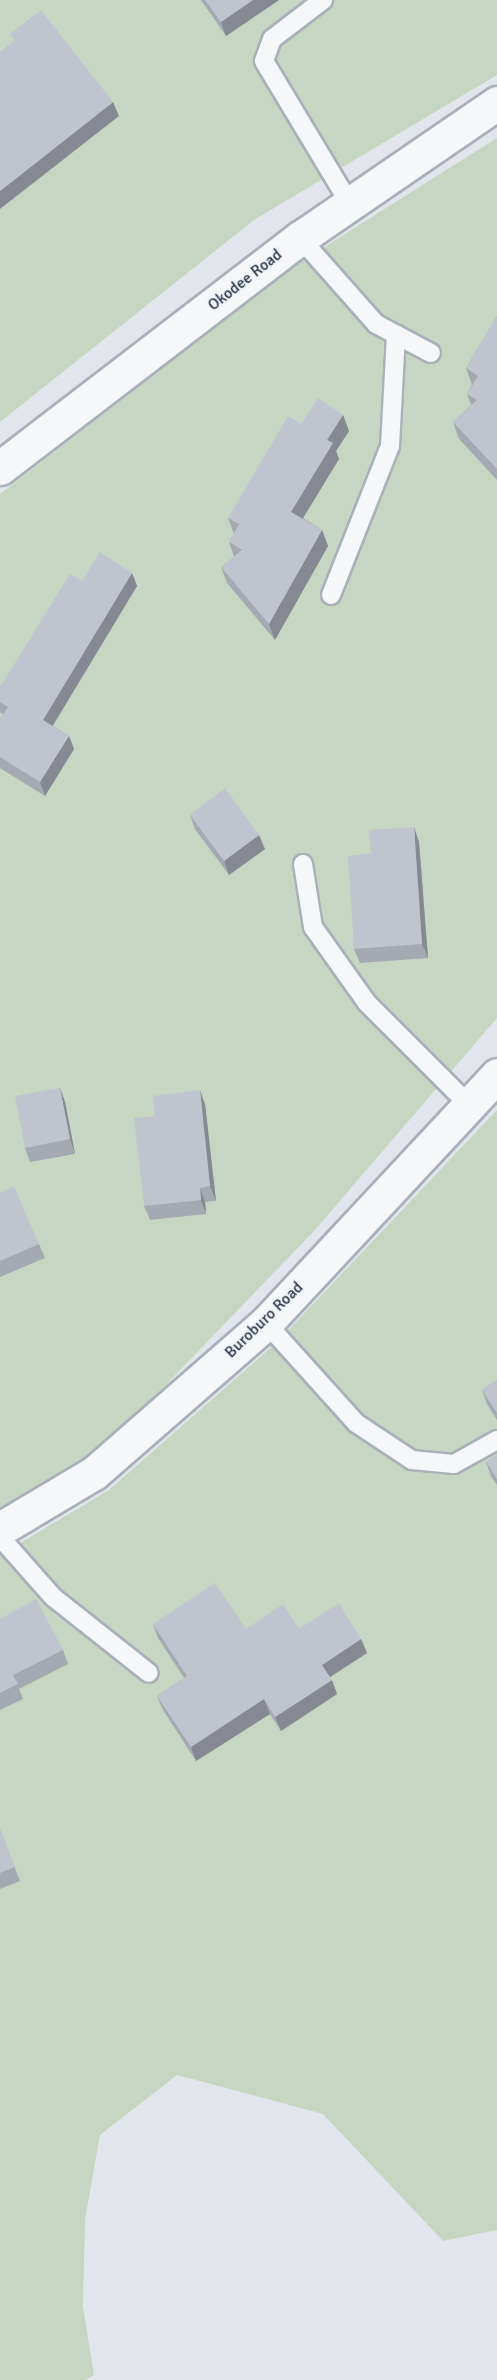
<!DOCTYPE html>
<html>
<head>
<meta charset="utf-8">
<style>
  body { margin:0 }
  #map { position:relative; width:497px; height:2380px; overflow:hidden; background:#e2e6ec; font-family:Signika,sans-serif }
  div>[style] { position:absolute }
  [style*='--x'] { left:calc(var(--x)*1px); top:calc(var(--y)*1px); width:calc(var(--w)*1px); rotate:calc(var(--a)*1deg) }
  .green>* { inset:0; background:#c7d6c2 }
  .roads { filter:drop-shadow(2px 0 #aab0ba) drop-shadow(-2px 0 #aab0ba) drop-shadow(0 2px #aab0ba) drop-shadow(0 -2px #aab0ba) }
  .service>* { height:18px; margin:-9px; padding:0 9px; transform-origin:9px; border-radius:9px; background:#f5f7f9 }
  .minor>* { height:33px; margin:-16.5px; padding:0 16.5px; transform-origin:16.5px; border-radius:16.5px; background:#f5f7f9 }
  .wall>* { inset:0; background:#a4a9b2 }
  .shaded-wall>* { inset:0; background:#868991 }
  .building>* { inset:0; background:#bfc4cf }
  span { translate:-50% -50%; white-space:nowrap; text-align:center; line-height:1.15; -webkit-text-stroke:4.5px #f2f5f8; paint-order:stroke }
  .street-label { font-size:16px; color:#283245 }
</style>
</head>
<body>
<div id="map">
  <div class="green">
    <div style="clip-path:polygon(0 0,497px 0,497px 75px,254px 220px,0 422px)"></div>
    <div style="clip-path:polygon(497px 138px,497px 1018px,315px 1230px,108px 1445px,0 1511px,0 494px,294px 266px)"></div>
    <div style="clip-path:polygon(497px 1110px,497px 2230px,443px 2241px,323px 2114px,177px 2075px,100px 2135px,85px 2220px,83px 2307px,94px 2375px,86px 2380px,0 2380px,0 1555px,109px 1490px,277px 1342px)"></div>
  </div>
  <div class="roads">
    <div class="service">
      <div style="--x:323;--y:0;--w:64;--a:142.6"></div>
      <div style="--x:272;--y:39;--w:23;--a:110"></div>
      <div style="--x:264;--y:61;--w:167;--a:59"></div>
      <div style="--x:300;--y:238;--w:115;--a:48.5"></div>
      <div style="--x:376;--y:324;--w:62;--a:27.8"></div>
      <div style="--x:331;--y:595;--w:160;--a:-68.4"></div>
      <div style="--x:390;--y:446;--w:112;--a:-86.9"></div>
      <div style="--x:303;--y:864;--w:64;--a:81"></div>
      <div style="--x:313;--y:927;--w:93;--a:54.6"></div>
      <div style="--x:367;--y:1003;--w:144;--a:45"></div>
      <div style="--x:266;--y:1323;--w:135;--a:48"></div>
      <div style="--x:356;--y:1423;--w:67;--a:33.5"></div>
      <div style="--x:412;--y:1460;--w:42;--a:5.4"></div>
      <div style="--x:454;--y:1464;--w:49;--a:-29.2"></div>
      <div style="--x:0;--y:1537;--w:80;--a:48.5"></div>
      <div style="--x:53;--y:1597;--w:122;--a:38.4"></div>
    </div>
    <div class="minor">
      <div style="--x:0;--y:468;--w:378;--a:-37.5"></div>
      <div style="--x:300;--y:238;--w:239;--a:-34.4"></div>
      <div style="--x:0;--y:1529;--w:109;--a:-30.8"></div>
      <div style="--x:94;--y:1473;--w:228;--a:-41.1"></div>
      <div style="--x:266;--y:1323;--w:339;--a:-47"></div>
    </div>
  </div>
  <div class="wall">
    <div style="clip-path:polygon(201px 0,279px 0,226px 36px)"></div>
    <div style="clip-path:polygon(497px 316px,497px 480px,459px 439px,453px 422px,471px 405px,467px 394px,472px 385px,466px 368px)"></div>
    <div style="clip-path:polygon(343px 415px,349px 431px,336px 451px,339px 459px,303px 518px,322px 530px,328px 546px,275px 640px,227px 583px,221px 567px,234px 557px,229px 542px,234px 534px,228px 518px)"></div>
    <div style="clip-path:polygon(132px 573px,137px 586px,53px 726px,69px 736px,74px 749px,45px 796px,0 768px,0 719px,3px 714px,0 712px,0 687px,82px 581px)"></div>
    <div style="clip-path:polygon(190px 815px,265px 849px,229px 875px,195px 829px)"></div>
    <div style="clip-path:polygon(419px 842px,428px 958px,360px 963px,354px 949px,371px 853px)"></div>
    <div style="clip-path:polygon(60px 1088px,65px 1102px,75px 1154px,30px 1162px,25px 1148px)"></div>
    <div style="clip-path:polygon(205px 1104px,216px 1201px,205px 1202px,206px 1214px,150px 1220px,144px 1206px,155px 1116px)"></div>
    <div style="clip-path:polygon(0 1193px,39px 1244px,45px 1258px,0 1277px)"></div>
    <div style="clip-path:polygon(497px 1380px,497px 1420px,487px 1404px,482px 1390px)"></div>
    <div style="clip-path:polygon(497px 1455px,497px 1485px,491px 1476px,486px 1462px)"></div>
    <div style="clip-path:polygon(0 1619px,63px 1650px,68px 1664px,19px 1689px,23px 1699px,0 1710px)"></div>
    <div style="clip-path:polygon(153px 1624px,246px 1629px,299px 1629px,361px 1639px,367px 1653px,330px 1677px,337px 1694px,281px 1731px,270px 1714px,196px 1761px,163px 1710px,157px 1696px,184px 1678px,158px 1638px)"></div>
    <div style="clip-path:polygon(0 1829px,20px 1881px,0 1889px)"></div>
  </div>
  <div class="shaded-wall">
    <div style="clip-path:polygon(253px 0,279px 0,226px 36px,221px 22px)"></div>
    <div style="clip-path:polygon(113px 102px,119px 116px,0 209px,0 191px)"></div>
    <div style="clip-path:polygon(343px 415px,349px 431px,336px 451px,339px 459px,297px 528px,291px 512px,327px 440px)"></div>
    <div style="clip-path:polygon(322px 530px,328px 546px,275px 640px,269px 624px)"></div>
    <div style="clip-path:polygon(132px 573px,137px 586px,48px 733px,43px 720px)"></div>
    <div style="clip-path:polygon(69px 736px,74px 749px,45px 796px,40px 782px)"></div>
    <div style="clip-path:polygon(414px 827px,419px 842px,428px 958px,422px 944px)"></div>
    <div style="clip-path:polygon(259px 835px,265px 849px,229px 875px,224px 861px)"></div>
    <div style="clip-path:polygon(60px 1088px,65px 1102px,75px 1154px,70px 1139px)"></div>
    <div style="clip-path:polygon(200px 1090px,205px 1104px,216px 1201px,210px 1186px)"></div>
    <div style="clip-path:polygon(200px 1188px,205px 1202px,206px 1214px,201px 1200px)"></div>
    <div style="clip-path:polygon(361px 1639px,367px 1653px,327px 1679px,322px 1665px)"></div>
    <div style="clip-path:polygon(332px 1680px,337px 1694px,281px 1731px,275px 1717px)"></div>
    <div style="clip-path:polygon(264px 1699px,270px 1714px,196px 1761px,191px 1747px)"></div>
  </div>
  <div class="building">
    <div style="clip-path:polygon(205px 0,253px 0,221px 22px)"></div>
    <div style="clip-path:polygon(41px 10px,113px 102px,0 191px,0 52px,15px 40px,10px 34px)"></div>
    <div style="clip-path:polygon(497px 316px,497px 469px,453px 422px,477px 400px,467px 394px,478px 376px,466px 368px)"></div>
    <div style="clip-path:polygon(318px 398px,343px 415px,327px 440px,333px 443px,291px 512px,322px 530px,269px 624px,221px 567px,242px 550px,229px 542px,239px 524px,228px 518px,288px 416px,301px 424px)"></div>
    <div style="clip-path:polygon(100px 552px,132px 573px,43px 720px,69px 736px,40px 782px,0 757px,0 719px,8px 707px,0 702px,0 687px,70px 574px,82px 581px)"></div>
    <div style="clip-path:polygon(225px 788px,259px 835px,224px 861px,190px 815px)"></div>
    <div style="clip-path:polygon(414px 827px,422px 944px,354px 949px,348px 856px,371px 853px,369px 830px)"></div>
    <div style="clip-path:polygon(60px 1088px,70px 1139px,25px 1148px,15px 1096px)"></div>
    <div style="clip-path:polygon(200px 1090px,210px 1186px,200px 1188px,201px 1200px,144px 1206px,134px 1118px,155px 1116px,153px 1096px)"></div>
    <div style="clip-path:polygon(14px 1186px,39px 1244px,0 1261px,0 1193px)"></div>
    <div style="clip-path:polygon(497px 1380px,497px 1413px,482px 1390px)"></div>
    <div style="clip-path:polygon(497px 1455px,497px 1479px,486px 1462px)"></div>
    <div style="clip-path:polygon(215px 1583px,246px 1629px,283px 1604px,299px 1629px,339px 1603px,361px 1639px,322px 1665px,332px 1680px,275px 1717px,264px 1699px,191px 1747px,157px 1696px,187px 1676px,153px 1624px)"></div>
    <div style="clip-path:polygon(36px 1599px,63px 1650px,13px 1675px,18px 1684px,0 1693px,0 1619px)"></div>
    <div style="clip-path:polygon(0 1829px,15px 1867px,0 1873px)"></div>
  </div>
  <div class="street-label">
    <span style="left:245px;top:280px;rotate:-38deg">Okodee Road</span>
    <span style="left:264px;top:1320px;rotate:-44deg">Buroburo Road</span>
  </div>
</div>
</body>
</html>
